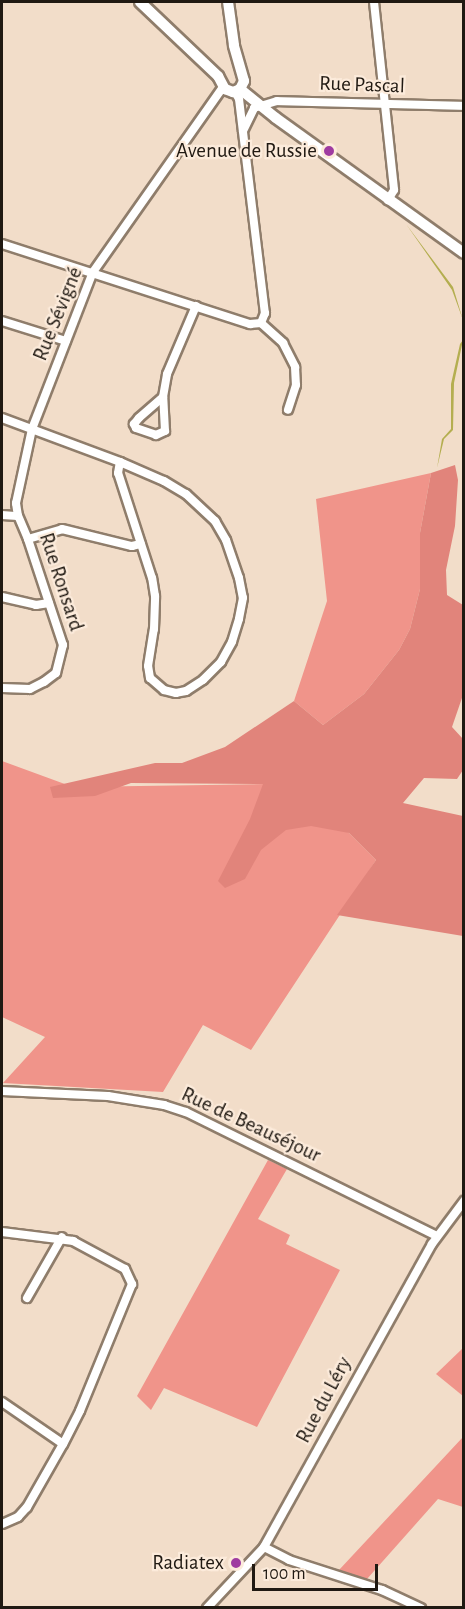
<!DOCTYPE html>
<html>
<head>
<meta charset="utf-8">
<style>
  body { margin:0 }
  #map { position:relative; width:465px; height:1609px; overflow:hidden; background:#f2ddc9; font-family:"Alegreya Sans",sans-serif }
  div>[style] { position:absolute }
  [style*='--x'] { left:calc(var(--x)*1px); top:calc(var(--y)*1px); width:calc(var(--w)*1px); rotate:calc(var(--a)*1deg) }
  .green>* { inset:0; background:#f0948a }
  .forest>* { inset:0; background:#e1847b }
  .water>* { inset:0; background:#b4ae50 }
  .roads { filter:drop-shadow(2px 0 #8f7d6b) drop-shadow(-2px 0 #8f7d6b) drop-shadow(0 2px #8f7d6b) drop-shadow(0 -2px #8f7d6b) }
  .minor>* { height:8px; margin:-4px; padding:0 4px; transform-origin:4px; border-radius:4px; background:#fff }
  .tertiary>* { height:10px; margin:-5px; padding:0 5px; transform-origin:5px; border-radius:5px; background:#fff }
  .dots>* { width:16px; height:16px; translate:-50% -50%; box-sizing:border-box; border:3px solid #fcebdb; border-radius:50% }
  span { translate:-50% -50%; white-space:nowrap; text-align:center; line-height:1.15; -webkit-text-stroke:4.5px #fcebdb; paint-order:stroke }
  .street-label { font-size:21px; color:#201912 }
  .poi-label { font-size:21px; color:#201912 }
  .right { translate:-100% -50%; text-align:right }
  .frame { position:absolute; inset:0; border:3px solid #201912; pointer-events:none }
  .scale { position:absolute; left:252px; top:1564px; width:126px; height:27px; box-sizing:border-box; border:3px solid #201912; border-top:0; padding-left:8px; font-size:18px; line-height:21px; white-space:nowrap; color:#201912; -webkit-text-stroke:4px #fcebdb; paint-order:stroke }
</style>
</head>
<body>
<div id="map">
  <div class="green">
    <div style="clip-path:polygon(431px 473px,420px 533px,420px 589px,410px 629px,399px 650px,364px 694px,323px 725px,294px 701px,327px 601px,316px 499px)"></div>
    <div style="clip-path:polygon(2px 761px,73px 787px,264px 784px,349px 833px,376px 860px,251px 1050px,203px 1025px,163px 1092px,3px 1083px,45px 1037px,2px 1017px)"></div>
    <div style="clip-path:polygon(268px 1160px,287px 1169px,258px 1219px,290px 1235px,286px 1244px,340px 1270px,257px 1427px,164px 1388px,151px 1410px,137px 1396px)"></div>
    <div style="clip-path:polygon(463px 1348px,463px 1396px,436px 1374px)"></div>
    <div style="clip-path:polygon(463px 1437px,463px 1507px,438px 1499px,367px 1579px,339px 1570px)"></div>
  </div>
  <div class="forest">
    <div style="clip-path:polygon(455px 465px,458px 480px,455px 526px,446px 570px,447px 595px,463px 605px,463px 695px,452px 727px,463px 739px,463px 770px,457px 779px,424px 778px,403px 803px,463px 816px,463px 936px,337px 915px,376px 860px,349px 833px,311px 826px,286px 830px,261px 850px,245px 879px,225px 888px,218px 881px,250px 819px,263px 784px,131px 783px,95px 796px,53px 798px,50px 787px,155px 763px,182px 763px,225px 747px,294px 701px,323px 725px,364px 694px,399px 650px,410px 629px,420px 589px,420px 533px,431px 473px)"></div>
  </div>
  <div class="water">
    <div style="clip-path:polygon(406px 224px,453px 287px,463px 320px,452px 290px)"></div>
    <div style="clip-path:polygon(463px 340px,454px 383px,453px 430px,444px 439px,437px 468px,442px 439px,451px 429px,451px 384px,460px 344px)"></div>
  </div>
  <div class="roads">
    <div class="minor">
      <div style="--x:374;--y:2;--w:189;--a:83.9"></div>
      <div style="--x:394;--y:190;--w:12;--a:121"></div>
      <div style="--x:235;--y:92;--w:8;--a:60"></div>
      <div style="--x:239;--y:99;--w:216;--a:83.1"></div>
      <div style="--x:265;--y:313;--w:11;--a:112"></div>
      <div style="--x:243;--y:131;--w:25;--a:-64"></div>
      <div style="--x:254;--y:108;--w:24;--a:-17"></div>
      <div style="--x:277;--y:101;--w:187;--a:1.5"></div>
      <div style="--x:2;--y:244;--w:261;--a:17.9"></div>
      <div style="--x:250;--y:324;--w:11;--a:-5"></div>
      <div style="--x:2;--y:321;--w:67;--a:17.4"></div>
      <div style="--x:261;--y:323;--w:30;--a:42"></div>
      <div style="--x:283;--y:343;--w:27;--a:63"></div>
      <div style="--x:295;--y:367;--w:18;--a:87"></div>
      <div style="--x:296;--y:385;--w:26;--a:108"></div>
      <div style="--x:163;--y:397;--w:32;--a:139"></div>
      <div style="--x:139;--y:418;--w:8;--a:130"></div>
      <div style="--x:134;--y:424;--w:4;--a:63"></div>
      <div style="--x:136;--y:428;--w:21;--a:19"></div>
      <div style="--x:156;--y:435;--w:10;--a:-24"></div>
      <div style="--x:165;--y:431;--w:34;--a:-93"></div>
      <div style="--x:163;--y:397;--w:23;--a:-80"></div>
      <div style="--x:167;--y:374;--w:74;--a:-66.9"></div>
      <div style="--x:2;--y:418;--w:126;--a:20.4"></div>
      <div style="--x:120;--y:462;--w:48;--a:23.4"></div>
      <div style="--x:164;--y:481;--w:26;--a:31"></div>
      <div style="--x:186;--y:494;--w:40;--a:43"></div>
      <div style="--x:215;--y:521;--w:22;--a:60"></div>
      <div style="--x:226;--y:540;--w:40;--a:71.1"></div>
      <div style="--x:239;--y:578;--w:20;--a:79"></div>
      <div style="--x:243;--y:598;--w:21;--a:101"></div>
      <div style="--x:239;--y:619;--w:24;--a:107"></div>
      <div style="--x:232;--y:642;--w:23;--a:119"></div>
      <div style="--x:221;--y:662;--w:25;--a:135"></div>
      <div style="--x:203;--y:680;--w:20;--a:147"></div>
      <div style="--x:186;--y:691;--w:10;--a:169"></div>
      <div style="--x:176;--y:693;--w:12;--a:-166"></div>
      <div style="--x:164;--y:690;--w:18;--a:-139"></div>
      <div style="--x:150;--y:678;--w:12;--a:-99"></div>
      <div style="--x:148;--y:666;--w:37;--a:-81"></div>
      <div style="--x:154;--y:629;--w:33;--a:-88"></div>
      <div style="--x:155;--y:596;--w:18;--a:-99"></div>
      <div style="--x:152;--y:578;--w:110;--a:-107.9"></div>
      <div style="--x:118;--y:473;--w:11;--a:-80"></div>
      <div style="--x:2;--y:515;--w:16;--a:4"></div>
      <div style="--x:28;--y:539;--w:35;--a:-16"></div>
      <div style="--x:62;--y:529;--w:72;--a:13.7"></div>
      <div style="--x:132;--y:546;--w:9;--a:-13"></div>
      <div style="--x:2;--y:597;--w:35;--a:13"></div>
      <div style="--x:36;--y:605;--w:13;--a:-9"></div>
      <div style="--x:2;--y:688;--w:28;--a:2"></div>
      <div style="--x:30;--y:689;--w:16;--a:-27"></div>
      <div style="--x:44;--y:682;--w:15;--a:-37"></div>
      <div style="--x:56;--y:673;--w:29;--a:-76"></div>
      <div style="--x:63;--y:645;--w:112;--a:-108.3"></div>
      <div style="--x:28;--y:539;--w:25;--a:-113"></div>
      <div style="--x:18;--y:516;--w:13;--a:-99"></div>
      <div style="--x:16;--y:503;--w:76;--a:-77.8"></div>
      <div style="--x:32;--y:429;--w:168;--a:-68.8"></div>
      <div style="--x:93;--y:272;--w:226;--a:-54.9"></div>
      <div style="--x:2;--y:1091;--w:106;--a:2.7"></div>
      <div style="--x:108;--y:1096;--w:57;--a:9.1"></div>
      <div style="--x:164;--y:1105;--w:23;--a:18"></div>
      <div style="--x:186;--y:1112;--w:280;--a:26.3"></div>
      <div style="--x:2;--y:1232;--w:72;--a:7.2"></div>
      <div style="--x:73;--y:1241;--w:59;--a:28.3"></div>
      <div style="--x:125;--y:1269;--w:17;--a:65"></div>
      <div style="--x:132;--y:1284;--w:137;--a:112.3"></div>
      <div style="--x:80;--y:1411;--w:37;--a:117"></div>
      <div style="--x:63;--y:1444;--w:73;--a:119.7"></div>
      <div style="--x:27;--y:1507;--w:13;--a:132"></div>
      <div style="--x:18;--y:1517;--w:17;--a:156"></div>
      <div style="--x:27;--y:1298;--w:70;--a:-60.2"></div>
      <div style="--x:2;--y:1402;--w:74;--a:34.5"></div>
      <div style="--x:264;--y:1547;--w:28;--a:27"></div>
      <div style="--x:289;--y:1560;--w:98;--a:17.9"></div>
      <div style="--x:382;--y:1590;--w:43;--a:24.8"></div>
      <div style="--x:207;--y:1608;--w:83;--a:-46.9"></div>
      <div style="--x:264;--y:1547;--w:346;--a:-61"></div>
      <div style="--x:432;--y:1244;--w:54;--a:-53.3"></div>
    </div>
    <div class="tertiary">
      <div style="--x:140;--y:2;--w:108;--a:43.5"></div>
      <div style="--x:218;--y:76;--w:15;--a:62"></div>
      <div style="--x:225;--y:89;--w:9;--a:21"></div>
      <div style="--x:233;--y:92;--w:8;--a:-23"></div>
      <div style="--x:240;--y:89;--w:9;--a:-63"></div>
      <div style="--x:244;--y:81;--w:37;--a:-106"></div>
      <div style="--x:234;--y:45;--w:43;--a:-97.9"></div>
      <div style="--x:240;--y:89;--w:46;--a:38.9"></div>
      <div style="--x:276;--y:118;--w:231;--a:35.7"></div>
    </div>
  </div>
  <div class="dots">
    <div style="left:329px;top:151px;background:#9f3ba1"></div>
    <div style="left:236px;top:1563px;background:#9f3ba1"></div>
  </div>
  <div class="street-label">
    <span style="left:362px;top:85px;rotate:2deg">Rue Pascal</span>
    <span style="left:58px;top:314px;rotate:-68deg">Rue Sévigné</span>
    <span style="left:61px;top:582px;rotate:72deg">Rue Ronsard</span>
    <span style="left:251px;top:1125px;rotate:25deg">Rue de Beauséjour</span>
    <span style="left:324px;top:1400px;rotate:-62deg">Rue du Léry</span>
  </div>
  <div class="poi-label">
    <span class="right" style="left:317px;top:151px">Avenue de Russie</span>
    <span class="right" style="left:224px;top:1563px">Radiatex</span>
  </div>
  <div class="frame"></div>
  <div class="scale">100 m</div>
</div>
</body>
</html>
